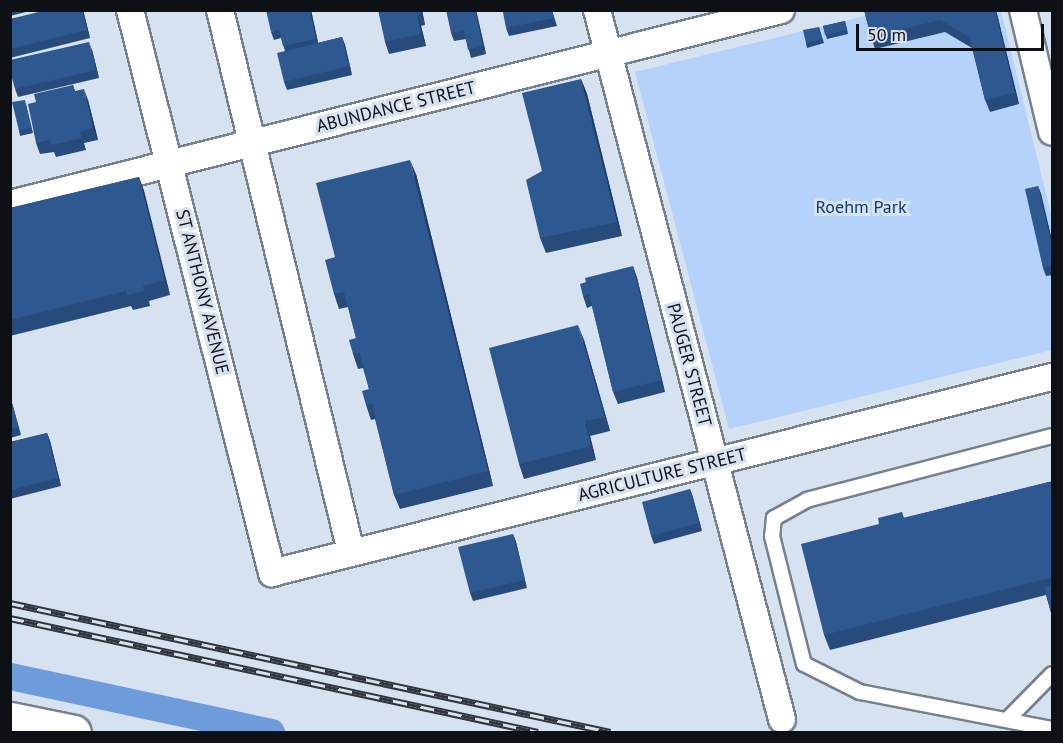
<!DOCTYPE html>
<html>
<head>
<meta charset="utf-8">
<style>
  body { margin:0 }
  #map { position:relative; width:1063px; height:743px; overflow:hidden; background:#d7e2f0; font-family:"PT Sans",sans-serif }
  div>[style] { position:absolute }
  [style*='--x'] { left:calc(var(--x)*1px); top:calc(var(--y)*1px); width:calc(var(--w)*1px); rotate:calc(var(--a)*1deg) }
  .green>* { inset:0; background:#b5d2fb }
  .canal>* { height:27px; margin:-13.5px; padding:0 13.5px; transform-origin:13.5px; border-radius:13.5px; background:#6e9bd9 }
  .roads { filter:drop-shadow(2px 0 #77818e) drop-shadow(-2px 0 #77818e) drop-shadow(0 2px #77818e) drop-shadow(0 -2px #77818e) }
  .service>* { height:14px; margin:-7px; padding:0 7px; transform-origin:7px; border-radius:7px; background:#fff }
  .minor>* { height:26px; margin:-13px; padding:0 13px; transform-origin:13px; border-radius:13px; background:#fff }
  .tertiary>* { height:33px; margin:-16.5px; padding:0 16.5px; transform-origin:16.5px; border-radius:16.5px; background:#fff }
  .rail>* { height:7px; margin-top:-3.5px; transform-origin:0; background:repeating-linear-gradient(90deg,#d7e2f0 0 14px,#31363c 0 28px); box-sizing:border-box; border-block:2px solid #31363c }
  .wall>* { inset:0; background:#274c7c }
  .shaded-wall>* { inset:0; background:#203e65 }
  .building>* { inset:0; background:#2d5890 }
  span { translate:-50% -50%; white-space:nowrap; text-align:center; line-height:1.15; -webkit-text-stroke:6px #d7e2f0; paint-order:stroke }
  .street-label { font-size:18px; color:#0d1115 }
  .park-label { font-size:18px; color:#0f3c74 }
  .frame { position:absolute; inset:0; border:12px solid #0d1115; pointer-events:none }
  .scale { position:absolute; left:856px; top:24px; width:188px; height:27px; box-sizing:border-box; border:3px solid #0d1115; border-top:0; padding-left:8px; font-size:18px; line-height:21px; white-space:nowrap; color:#0d1115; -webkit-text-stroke:4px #d7e2f0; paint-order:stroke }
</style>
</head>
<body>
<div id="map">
  <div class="green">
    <div style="clip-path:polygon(885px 11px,1001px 11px,1052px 218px,1052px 350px,729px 429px,635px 72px)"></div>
  </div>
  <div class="canal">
    <div style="--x:10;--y:676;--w:267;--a:12.1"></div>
  </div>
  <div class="roads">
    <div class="service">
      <div style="--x:1052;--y:436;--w:253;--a:165.4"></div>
      <div style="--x:807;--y:500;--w:38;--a:151"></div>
      <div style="--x:774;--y:518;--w:18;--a:96"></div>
      <div style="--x:772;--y:536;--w:132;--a:76"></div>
      <div style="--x:804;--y:664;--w:63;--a:26.6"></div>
      <div style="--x:860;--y:692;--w:196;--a:10.9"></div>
      <div style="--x:1007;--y:720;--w:64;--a:-45.6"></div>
    </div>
    <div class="minor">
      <div style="--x:130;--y:10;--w:581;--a:75.84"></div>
      <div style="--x:272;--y:573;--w:804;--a:-14.11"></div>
      <div style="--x:220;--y:10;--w:558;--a:76.41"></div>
      <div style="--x:597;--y:10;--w:733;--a:75.38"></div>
      <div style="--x:1023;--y:10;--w:125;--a:76.6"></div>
      <div style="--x:10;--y:204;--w:795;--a:-14.12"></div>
    </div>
    <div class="tertiary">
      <div style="--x:10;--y:719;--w:65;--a:11.5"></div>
    </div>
  </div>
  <div class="rail">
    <div style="--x:10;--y:603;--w:614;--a:12.13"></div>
    <div style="--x:10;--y:618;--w:540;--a:12.18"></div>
  </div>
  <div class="wall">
    <div style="clip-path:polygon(10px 10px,34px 10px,10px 16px)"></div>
    <div style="clip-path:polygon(83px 10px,90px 38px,10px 58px,10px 19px)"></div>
    <div style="clip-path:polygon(311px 10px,318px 43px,342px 37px,345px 45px,352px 75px,287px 90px,284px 82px,285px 51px,281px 38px,274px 40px,271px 32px)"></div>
    <div style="clip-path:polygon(422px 10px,425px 25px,421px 26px,426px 46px,389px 54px,385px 42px)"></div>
    <div style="clip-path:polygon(476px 10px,486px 54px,471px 58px,466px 39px,454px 41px,451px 33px)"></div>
    <div style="clip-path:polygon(552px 10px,557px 26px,509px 36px,506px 28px)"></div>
    <div style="clip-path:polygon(864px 10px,996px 10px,1019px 104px,990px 112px,985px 100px,972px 48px,945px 32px,875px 49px,871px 37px)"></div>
    <div style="clip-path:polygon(845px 21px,848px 34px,827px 39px,823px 26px)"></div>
    <div style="clip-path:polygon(819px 27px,824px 43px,807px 48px,806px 43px)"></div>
    <div style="clip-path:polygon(92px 50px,99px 78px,18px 97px,15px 89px)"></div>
    <div style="clip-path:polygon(581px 79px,587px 94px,622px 236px,546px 253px,540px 238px,542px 171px)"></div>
    <div style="clip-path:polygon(73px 85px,75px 91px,88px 100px,98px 140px,84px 143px,86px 150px,56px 157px,54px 152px,40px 154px,36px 143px,36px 102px)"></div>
    <div style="clip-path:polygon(26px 104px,33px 133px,20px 136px,19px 131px)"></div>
    <div style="clip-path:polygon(416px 174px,493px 486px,400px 509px,394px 495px,375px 419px,371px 420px,366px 405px,369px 389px,363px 368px,358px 369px,353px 354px,356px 338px,348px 307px,339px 309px,334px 294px,335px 257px)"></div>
    <div style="clip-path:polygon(139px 177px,144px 191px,170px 295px,149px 301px,150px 306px,133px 310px,131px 306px,10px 336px,10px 208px)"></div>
    <div style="clip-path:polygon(1038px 186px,1041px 194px,1053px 245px,1053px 275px,1046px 276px,1043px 268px)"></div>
    <div style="clip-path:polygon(633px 266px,637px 278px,665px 392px,618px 404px,613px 392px,592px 306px,587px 308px,583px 296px)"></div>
    <div style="clip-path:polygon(584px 340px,610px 431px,590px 436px,596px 460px,524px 479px,519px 464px)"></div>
    <div style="clip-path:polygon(10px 396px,21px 435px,10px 438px)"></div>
    <div style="clip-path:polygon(47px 433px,50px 441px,61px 486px,10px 499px,10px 442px)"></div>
    <div style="clip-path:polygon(1053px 481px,1053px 620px,1046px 595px,830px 650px,824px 635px,879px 524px,902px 512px,904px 518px)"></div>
    <div style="clip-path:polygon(690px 489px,702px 531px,654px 544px,651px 536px)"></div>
    <div style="clip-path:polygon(513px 534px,516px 542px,527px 588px,473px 601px,470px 593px)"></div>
  </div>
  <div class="shaded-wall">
    <div style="clip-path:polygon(82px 10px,83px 10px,90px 38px,87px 30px)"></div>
    <div style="clip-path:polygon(310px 10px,311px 10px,319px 47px,316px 39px)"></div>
    <div style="clip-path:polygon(420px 10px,422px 10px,425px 25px,421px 14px)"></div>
    <div style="clip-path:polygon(475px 10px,476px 10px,486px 54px,483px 46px)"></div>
    <div style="clip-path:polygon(995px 10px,996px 10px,1019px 104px,1015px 93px)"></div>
    <div style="clip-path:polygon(417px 14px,421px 26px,426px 46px,421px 34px)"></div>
    <div style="clip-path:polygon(342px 37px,345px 45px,352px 75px,349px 66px)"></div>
    <div style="clip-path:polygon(89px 42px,92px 50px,99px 78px,96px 70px)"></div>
    <div style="clip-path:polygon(581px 79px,587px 94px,622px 236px,617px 222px)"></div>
    <div style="clip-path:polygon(84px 89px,88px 100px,98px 140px,93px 128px)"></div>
    <div style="clip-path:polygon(410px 160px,416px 174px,493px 486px,488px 471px)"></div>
    <div style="clip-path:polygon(139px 177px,144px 191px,170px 295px,165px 280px)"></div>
    <div style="clip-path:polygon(1038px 186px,1041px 194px,1053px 245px,1053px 249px)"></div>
    <div style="clip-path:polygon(633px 266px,637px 278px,665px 392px,661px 380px)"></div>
    <div style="clip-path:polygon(578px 325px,584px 340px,610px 431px,605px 417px)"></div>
    <div style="clip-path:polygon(10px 396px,21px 435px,10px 399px)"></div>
    <div style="clip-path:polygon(585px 421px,590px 436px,596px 460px,591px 446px)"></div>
    <div style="clip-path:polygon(47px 433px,50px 441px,61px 486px,58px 478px)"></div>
    <div style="clip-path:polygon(690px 489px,693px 497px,702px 531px,699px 523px)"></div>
    <div style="clip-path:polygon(513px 534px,516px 542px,527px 588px,525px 580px)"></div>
  </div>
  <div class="building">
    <div style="clip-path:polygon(47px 10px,82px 10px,87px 30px,10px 49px,10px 19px)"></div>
    <div style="clip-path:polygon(266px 10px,310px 10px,316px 39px,283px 46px,279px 30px,271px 32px)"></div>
    <div style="clip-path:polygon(378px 10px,420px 10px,421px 14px,417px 14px,421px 34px,385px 42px)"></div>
    <div style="clip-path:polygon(446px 10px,475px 10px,483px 46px,468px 50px,464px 31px,451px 33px)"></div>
    <div style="clip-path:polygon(509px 10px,552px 10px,554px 18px,506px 28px,503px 12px)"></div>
    <div style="clip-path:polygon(864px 10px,995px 10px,1015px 93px,985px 100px,970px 37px,940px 20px,871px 37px)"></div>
    <div style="clip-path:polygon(845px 21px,847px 30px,825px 35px,823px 26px)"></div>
    <div style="clip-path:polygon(819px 27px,822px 39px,806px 43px,803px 30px)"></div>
    <div style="clip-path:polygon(342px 37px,349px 66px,284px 82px,277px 53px)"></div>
    <div style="clip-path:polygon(89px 42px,96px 70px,15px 89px,10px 71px,10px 60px)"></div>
    <div style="clip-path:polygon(581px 79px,617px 222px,540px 238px,526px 180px,542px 171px,522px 93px)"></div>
    <div style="clip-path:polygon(73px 85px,75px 91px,84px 89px,93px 128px,80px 132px,82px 138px,52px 145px,50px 140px,36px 143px,28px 104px,36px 102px,34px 94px)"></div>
    <div style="clip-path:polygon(25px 100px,31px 128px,19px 131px,12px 102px)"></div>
    <div style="clip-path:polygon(410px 160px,488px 471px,394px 495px,372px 404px,366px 405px,362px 391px,369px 389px,360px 353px,353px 354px,349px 340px,356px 338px,344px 292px,334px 294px,325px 260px,335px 257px,316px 183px)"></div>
    <div style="clip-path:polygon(139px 177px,165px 280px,143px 286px,144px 291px,127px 295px,126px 291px,10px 320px,10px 208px)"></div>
    <div style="clip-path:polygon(1038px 186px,1053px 249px,1053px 266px,1043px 268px,1025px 189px)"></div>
    <div style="clip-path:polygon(633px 266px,661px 380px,613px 392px,589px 294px,583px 296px,580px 284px,586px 282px,585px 278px)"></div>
    <div style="clip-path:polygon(578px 325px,605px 417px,585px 421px,591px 446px,519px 464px,489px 348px)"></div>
    <div style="clip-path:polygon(10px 399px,18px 427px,10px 429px)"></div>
    <div style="clip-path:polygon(47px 433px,58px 478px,10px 490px,10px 442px)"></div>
    <div style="clip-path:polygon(1053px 481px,1053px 620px,1044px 587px,1052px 585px,1050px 578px,824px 635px,801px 544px,879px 524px,878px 518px,902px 512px,903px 518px)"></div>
    <div style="clip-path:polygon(690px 489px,699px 523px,651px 536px,642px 502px)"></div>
    <div style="clip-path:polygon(513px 534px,525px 580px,470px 593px,458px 547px)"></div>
  </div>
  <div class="street-label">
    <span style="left:396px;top:107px;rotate:-14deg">ABUNDANCE STREET</span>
    <span style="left:202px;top:292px;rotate:76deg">ST ANTHONY AVENUE</span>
    <span style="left:689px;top:365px;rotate:75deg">PAUGER STREET</span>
    <span style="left:662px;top:475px;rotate:-14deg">AGRICULTURE STREET</span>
  </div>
  <div class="park-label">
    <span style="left:861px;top:207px">Roehm Park</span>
  </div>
  <div class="frame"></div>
  <div class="scale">50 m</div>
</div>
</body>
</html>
